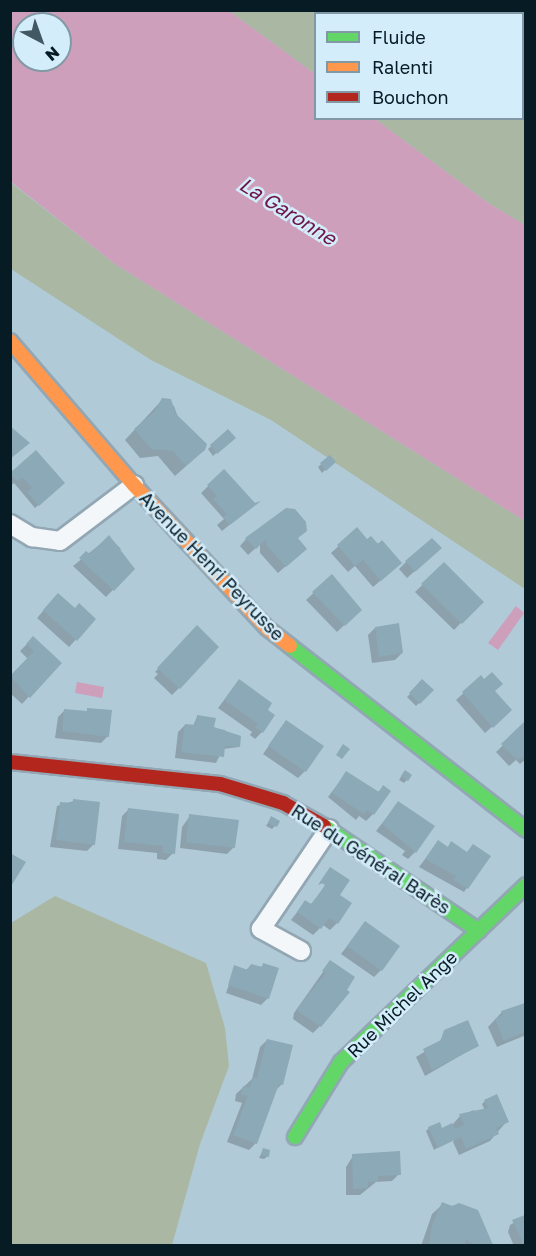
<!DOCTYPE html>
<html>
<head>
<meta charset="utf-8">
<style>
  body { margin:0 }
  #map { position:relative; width:536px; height:1256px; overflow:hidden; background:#b0cad8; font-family:"Golos Text",sans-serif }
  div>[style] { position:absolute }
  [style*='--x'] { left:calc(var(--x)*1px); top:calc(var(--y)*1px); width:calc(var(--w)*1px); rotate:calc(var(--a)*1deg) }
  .green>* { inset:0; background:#a9b7a3 }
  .water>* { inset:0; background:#cd9fbb }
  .shadow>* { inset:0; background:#0003 }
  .building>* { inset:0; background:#8ca9b7 }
  .roads { filter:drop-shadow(2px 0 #92a7b3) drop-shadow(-2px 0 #92a7b3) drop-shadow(0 2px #92a7b3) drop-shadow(0 -2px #92a7b3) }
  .street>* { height:18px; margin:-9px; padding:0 9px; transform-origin:9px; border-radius:9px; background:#f3f7f9 }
  .fast>* { height:14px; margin:-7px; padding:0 7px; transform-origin:7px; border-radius:7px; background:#63d668 }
  .slow>* { height:14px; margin:-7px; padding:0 7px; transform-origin:7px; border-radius:7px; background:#ff974d }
  .jam>* { height:14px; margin:-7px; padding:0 7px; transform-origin:7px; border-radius:7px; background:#b3261e }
  span { translate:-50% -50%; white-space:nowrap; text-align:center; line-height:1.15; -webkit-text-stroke:5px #d4edfb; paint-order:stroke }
  .street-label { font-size:18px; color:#071b24 }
  .water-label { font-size:20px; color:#6e1447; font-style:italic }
  .frame { position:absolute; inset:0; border:12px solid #071b24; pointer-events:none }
  .legend { position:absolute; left:314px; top:12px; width:210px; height:108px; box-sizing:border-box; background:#d4edfb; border:2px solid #8299a5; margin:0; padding:8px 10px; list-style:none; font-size:18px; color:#071b24 }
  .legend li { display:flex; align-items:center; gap:12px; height:30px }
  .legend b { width:30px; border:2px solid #8299a5 }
  .north { position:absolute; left:12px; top:12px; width:60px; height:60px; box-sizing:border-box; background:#d4edfb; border:2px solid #8299a5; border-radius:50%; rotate:139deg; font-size:16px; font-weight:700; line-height:24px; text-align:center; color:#071b24 }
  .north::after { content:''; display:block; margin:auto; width:21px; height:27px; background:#425863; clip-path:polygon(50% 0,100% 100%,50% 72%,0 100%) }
</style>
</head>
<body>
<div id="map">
  <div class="green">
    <div style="clip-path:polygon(229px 11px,445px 11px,316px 14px,315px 74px)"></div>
    <div style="clip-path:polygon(525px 44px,525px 225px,488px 203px,375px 119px,522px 118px)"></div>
    <div style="clip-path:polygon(10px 182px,115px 264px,525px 521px,525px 589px,271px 420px,151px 360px,11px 269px)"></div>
    <div style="clip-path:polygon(55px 896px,206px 963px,225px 1028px,229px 1066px,200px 1144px,172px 1245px,11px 1245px,11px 923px)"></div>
  </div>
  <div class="water">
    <div style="clip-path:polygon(evenodd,10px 11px,229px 11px,315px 74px,316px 118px,375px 119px,488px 203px,525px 225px,525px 521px,115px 264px,11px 182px,10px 11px,24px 24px,60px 24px,60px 60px,24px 60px,24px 24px)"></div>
    <div style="clip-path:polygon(516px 606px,524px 613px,498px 650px,488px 643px)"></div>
    <div style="clip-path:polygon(77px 682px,104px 687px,102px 698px,75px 693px)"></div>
  </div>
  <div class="shadow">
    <div style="clip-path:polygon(162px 400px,174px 406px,193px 460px,175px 476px,158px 456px,140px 458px,125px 440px)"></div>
    <div style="clip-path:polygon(228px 431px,234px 437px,213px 456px,208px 449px)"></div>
    <div style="clip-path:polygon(36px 452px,56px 490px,35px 508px,14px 483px,10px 486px,10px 474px)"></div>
    <div style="clip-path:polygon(329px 457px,334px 462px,322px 473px,318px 467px)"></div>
    <div style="clip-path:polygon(224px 471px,254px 505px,259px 501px,222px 531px,217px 525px,224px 519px,201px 493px)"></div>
    <div style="clip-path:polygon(357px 529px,367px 547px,382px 542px,393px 570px,373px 587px,355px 566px,348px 572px,331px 553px)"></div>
    <div style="clip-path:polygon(109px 537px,121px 549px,117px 553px,133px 569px,106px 597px,73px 566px)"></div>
    <div style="clip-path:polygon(246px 539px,297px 539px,305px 549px,278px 573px,260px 553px,260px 544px,248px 555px,240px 546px)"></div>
    <div style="clip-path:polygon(433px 555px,407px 578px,399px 569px,406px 562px)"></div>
    <div style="clip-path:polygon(444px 564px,481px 602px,454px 630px,415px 592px)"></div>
    <div style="clip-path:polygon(332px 576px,360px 610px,337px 632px,306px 600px)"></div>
    <div style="clip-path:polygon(51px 602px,94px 620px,69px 647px,37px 618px)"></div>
    <div style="clip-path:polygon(375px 628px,402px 653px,395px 660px,372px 663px,368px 635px)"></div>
    <div style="clip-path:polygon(190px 634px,179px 688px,172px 695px,154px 678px,158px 674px,155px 672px)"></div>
    <div style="clip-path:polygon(33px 638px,60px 663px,22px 704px,10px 693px,10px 678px,28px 659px,20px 651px)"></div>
    <div style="clip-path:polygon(481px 677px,493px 691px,503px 717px,485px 733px,456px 700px)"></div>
    <div style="clip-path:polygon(423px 681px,432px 690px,416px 706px,407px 697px)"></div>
    <div style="clip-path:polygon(234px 687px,266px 710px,262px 732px,255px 739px,250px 735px,252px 732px,218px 708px)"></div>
    <div style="clip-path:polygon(65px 710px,108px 736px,101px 743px,55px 738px,58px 717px)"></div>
    <div style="clip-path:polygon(197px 717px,213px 728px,225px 730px,225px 738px,239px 747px,223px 749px,216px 763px,175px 758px,178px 732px,185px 725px,193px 726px)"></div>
    <div style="clip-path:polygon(286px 722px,305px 771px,298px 778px,263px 754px)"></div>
    <div style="clip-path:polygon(526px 723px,526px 759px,520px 764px,516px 760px,509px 766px,496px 752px)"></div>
    <div style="clip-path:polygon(346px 773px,377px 793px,383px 787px,373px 814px,366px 821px,359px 816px,356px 820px,328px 797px)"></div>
    <div style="clip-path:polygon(402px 775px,407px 780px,404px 783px,399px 780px)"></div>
    <div style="clip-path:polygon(74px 801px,94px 844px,87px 851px,50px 847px,57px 806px)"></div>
    <div style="clip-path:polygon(398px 803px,415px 852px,408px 859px,402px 855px,405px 851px,376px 831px)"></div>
    <div style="clip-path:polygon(129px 809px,173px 853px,166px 860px,157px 859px,157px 853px,118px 849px,122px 816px)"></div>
    <div style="clip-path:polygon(190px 816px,234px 847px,227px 854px,180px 848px,182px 827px)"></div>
    <div style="clip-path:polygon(271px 818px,275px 826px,272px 829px,266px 826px)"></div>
    <div style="clip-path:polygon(438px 842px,447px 848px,451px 843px,467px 854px,488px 856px,464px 892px,419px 867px)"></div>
    <div style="clip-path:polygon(327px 872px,337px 923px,330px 930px,323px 925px,313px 935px,291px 920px,305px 902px,309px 905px,320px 898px,327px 881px,318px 885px)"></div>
    <div style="clip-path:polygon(365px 923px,381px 970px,374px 977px,341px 954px)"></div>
    <div style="clip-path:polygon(330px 962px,320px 1026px,313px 1033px,293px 1019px,294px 1013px)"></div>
    <div style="clip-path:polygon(264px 964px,268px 998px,261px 1005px,226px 993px,235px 967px,246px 970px,251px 965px,260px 968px)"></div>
    <div style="clip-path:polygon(526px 1005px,526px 1035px,497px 1047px,488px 1027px,502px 1012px)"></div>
    <div style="clip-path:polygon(445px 1031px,477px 1046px,425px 1076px,416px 1057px,439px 1043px)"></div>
    <div style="clip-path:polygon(267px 1040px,282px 1084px,275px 1091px,256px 1143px,249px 1150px,227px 1142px,242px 1103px,235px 1101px,236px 1094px,252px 1079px,260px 1047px)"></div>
    <div style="clip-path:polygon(485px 1101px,507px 1121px,490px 1141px,459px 1155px,453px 1142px,458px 1135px,434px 1150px,426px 1131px,429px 1128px,442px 1130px,453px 1124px,460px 1116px,474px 1110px,476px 1115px,485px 1111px,482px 1104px)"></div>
    <div style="clip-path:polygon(263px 1150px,268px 1156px,264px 1159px,259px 1158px)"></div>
    <div style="clip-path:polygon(353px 1156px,399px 1174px,392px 1181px,376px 1182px,360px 1195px,346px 1195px,346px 1167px)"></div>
    <div style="clip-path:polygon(443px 1204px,477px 1211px,491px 1246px,421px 1246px,432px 1214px)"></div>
    <div style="clip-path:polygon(526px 1216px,526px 1246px,514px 1246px,508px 1232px,510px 1225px)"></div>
  </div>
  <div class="building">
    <div style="clip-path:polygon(162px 398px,171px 399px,176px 414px,207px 444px,205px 450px,186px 466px,173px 451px,151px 449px,134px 429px,155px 411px)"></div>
    <div style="clip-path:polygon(10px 426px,30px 443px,10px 459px)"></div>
    <div style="clip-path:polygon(228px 429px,236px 438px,217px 454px,210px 445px)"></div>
    <div style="clip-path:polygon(36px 450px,65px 483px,39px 506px,27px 492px,32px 488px,22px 477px,17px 481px,10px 473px)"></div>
    <div style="clip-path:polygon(330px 455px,336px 462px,326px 471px,320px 463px)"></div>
    <div style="clip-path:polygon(224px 469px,255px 503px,261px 501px,230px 525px,223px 517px,227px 514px,213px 499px,217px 496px,207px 485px)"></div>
    <div style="clip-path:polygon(286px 508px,295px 509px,306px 522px,307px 531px,298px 538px,307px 549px,286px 567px,267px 546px,266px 539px,256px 549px,245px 538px)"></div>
    <div style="clip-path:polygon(357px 527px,367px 539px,371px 536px,378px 544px,382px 540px,402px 563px,381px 581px,363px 560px,355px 566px,337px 545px)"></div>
    <div style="clip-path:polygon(109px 535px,135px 569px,114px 591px,79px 558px,86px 551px,90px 554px)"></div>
    <div style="clip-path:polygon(432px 538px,442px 548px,415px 572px,405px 561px)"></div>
    <div style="clip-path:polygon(444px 562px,484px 602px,462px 624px,421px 584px)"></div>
    <div style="clip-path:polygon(332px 574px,362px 610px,345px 626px,312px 592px)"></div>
    <div style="clip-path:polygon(58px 593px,75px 608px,79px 603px,96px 619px,77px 641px,43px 610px)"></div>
    <div style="clip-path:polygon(399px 623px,403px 653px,379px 657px,375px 627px)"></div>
    <div style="clip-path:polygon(197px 625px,219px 647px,180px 689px,157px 668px)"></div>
    <div style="clip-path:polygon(33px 636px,62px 663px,30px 698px,10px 676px,34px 651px,26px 644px)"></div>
    <div style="clip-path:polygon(492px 672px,503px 684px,495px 691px,512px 710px,493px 728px,462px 692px,481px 675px,484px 679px)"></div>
    <div style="clip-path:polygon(239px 679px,272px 703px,268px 710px,275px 715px,263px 733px,255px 727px,258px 724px,224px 700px)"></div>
    <div style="clip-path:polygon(422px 679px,434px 690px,420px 704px,409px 693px)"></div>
    <div style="clip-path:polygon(87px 708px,112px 710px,109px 737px,62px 731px,64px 709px,87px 711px)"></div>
    <div style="clip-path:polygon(197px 715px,216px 718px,214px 727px,241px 736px,240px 747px,225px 746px,224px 757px,181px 752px,185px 724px,196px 725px)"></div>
    <div style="clip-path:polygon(286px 720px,324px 746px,306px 772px,268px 746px)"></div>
    <div style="clip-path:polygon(525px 721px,525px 756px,517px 760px,501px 744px)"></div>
    <div style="clip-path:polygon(343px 744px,350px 749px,342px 759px,336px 755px)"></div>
    <div style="clip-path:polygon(405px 770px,412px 775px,408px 781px,401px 776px)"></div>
    <div style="clip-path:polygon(346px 771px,379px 792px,383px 785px,391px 791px,374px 815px,367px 810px,364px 814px,332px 793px)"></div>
    <div style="clip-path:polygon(73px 799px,100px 802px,95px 845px,56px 840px,60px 802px,73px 803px)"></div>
    <div style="clip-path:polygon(398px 801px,435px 826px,416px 853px,382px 824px)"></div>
    <div style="clip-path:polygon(128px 808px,179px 814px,175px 854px,163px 853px,163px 846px,124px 842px)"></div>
    <div style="clip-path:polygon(189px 814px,239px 820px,235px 848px,186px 842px)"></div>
    <div style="clip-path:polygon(271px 816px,280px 821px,277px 827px,268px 823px)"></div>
    <div style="clip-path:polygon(438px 840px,448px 847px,451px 841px,467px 852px,473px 844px,491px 856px,468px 889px,453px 880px,456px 876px,425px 859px)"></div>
    <div style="clip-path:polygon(10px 853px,26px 862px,10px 888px)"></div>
    <div style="clip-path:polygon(330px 867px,350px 880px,340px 895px,352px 903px,338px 924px,329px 918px,321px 929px,297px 912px,305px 900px,311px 904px,318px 895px,325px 885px,320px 882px)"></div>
    <div style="clip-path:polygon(365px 921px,400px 946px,382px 971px,347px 946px)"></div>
    <div style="clip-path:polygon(330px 960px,355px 977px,347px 990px,350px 992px,321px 1027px,296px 1010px,326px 973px,322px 971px)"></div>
    <div style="clip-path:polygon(263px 963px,279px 968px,269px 999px,228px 985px,234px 965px,248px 970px,251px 964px,262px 967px)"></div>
    <div style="clip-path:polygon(525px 1003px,525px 1032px,504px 1041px,495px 1019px,503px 1015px,501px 1011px)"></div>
    <div style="clip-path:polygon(468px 1020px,479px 1046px,432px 1070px,423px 1049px,441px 1040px,444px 1030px)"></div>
    <div style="clip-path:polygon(267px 1039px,293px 1045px,283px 1085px,279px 1084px,257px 1144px,233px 1135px,248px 1096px,241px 1094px,243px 1086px,250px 1088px,253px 1077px,257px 1078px)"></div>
    <div style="clip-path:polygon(497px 1094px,509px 1122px,496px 1128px,499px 1134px,466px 1149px,461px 1137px,438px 1148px,428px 1127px,440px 1122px,442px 1128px,452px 1123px,455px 1129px,464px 1125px,459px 1114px,488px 1108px,484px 1100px)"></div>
    <div style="clip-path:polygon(263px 1148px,270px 1150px,269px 1157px,261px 1155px)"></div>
    <div style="clip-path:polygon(400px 1151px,401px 1175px,378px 1176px,378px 1182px,368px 1182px,368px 1188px,353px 1189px,352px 1154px)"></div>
    <div style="clip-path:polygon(442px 1202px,452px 1206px,459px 1203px,478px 1210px,493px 1245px,475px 1245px,466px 1240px,464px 1245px,429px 1245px,432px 1225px)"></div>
    <div style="clip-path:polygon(525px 1215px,525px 1245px,524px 1245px,512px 1220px)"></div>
  </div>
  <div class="roads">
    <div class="street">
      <div style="--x:10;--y:524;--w:26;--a:31"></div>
      <div style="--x:32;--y:537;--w:28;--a:8"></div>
      <div style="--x:60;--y:541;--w:93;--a:-37.1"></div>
      <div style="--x:301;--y:951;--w:46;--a:-151.2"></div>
      <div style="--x:261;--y:929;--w:121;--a:-55.8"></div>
    </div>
    <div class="fast">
      <div style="--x:290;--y:646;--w:299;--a:37.9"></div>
      <div style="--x:324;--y:826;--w:187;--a:34.1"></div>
      <div style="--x:295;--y:1137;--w:88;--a:-58.5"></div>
      <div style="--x:341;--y:1062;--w:256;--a:-43.7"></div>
    </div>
    <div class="slow">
      <div style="--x:10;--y:341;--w:190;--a:49.3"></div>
      <div style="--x:134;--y:485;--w:195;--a:47.1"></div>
      <div style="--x:267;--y:628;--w:29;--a:38"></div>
    </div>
    <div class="jam">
      <div style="--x:10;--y:762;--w:211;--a:6"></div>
      <div style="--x:220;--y:784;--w:66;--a:16.8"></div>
      <div style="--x:283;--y:803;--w:47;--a:29.3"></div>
    </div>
  </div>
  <div class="street-label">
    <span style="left:212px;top:566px;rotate:46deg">Avenue Henri Peyrusse</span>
    <span style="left:371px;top:859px;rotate:33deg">Rue du Général Barès</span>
    <span style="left:402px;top:1004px;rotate:-44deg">Rue Michel Ange</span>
  </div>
  <div class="water-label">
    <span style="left:288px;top:211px;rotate:32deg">La Garonne</span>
  </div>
  <div class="frame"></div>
  <ul class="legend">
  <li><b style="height:8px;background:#63d668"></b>Fluide</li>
  <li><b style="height:8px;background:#ff974d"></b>Ralenti</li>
  <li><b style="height:8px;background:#b3261e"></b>Bouchon</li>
  </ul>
  <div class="north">N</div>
</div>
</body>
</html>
